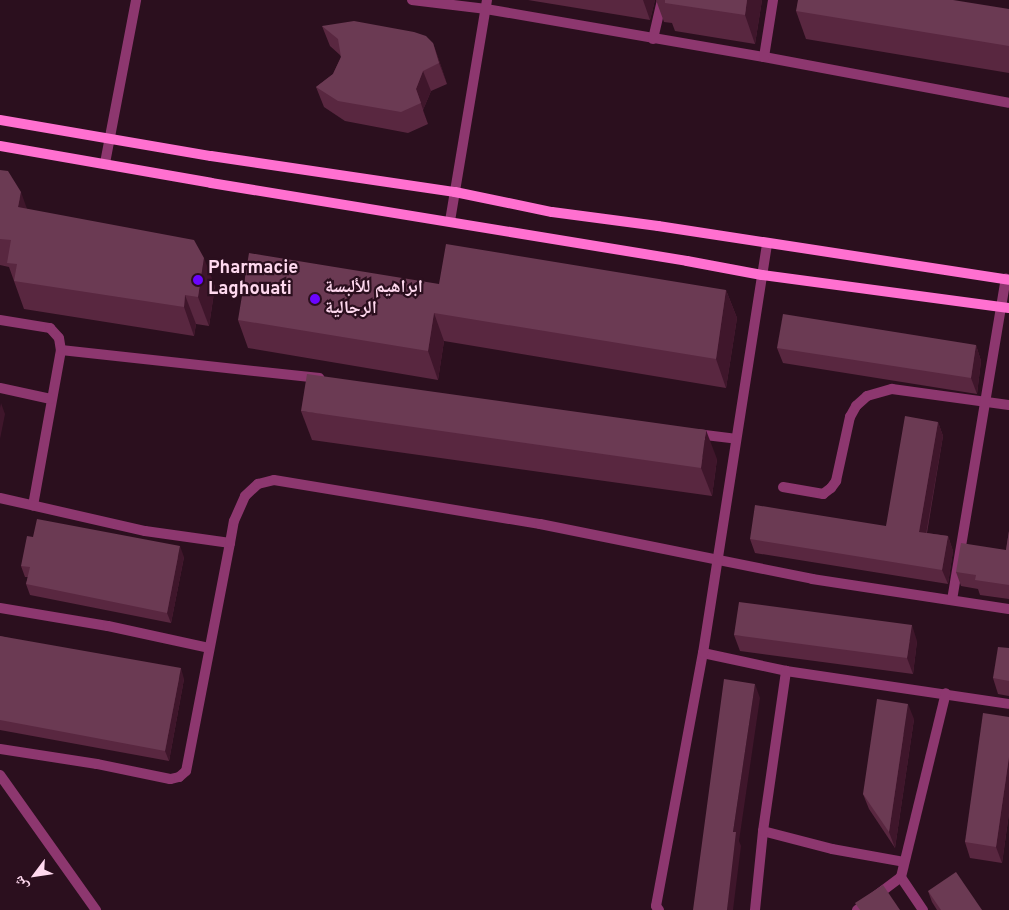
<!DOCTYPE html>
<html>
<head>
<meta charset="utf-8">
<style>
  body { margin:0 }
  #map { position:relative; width:1009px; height:910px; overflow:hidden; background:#2b0f1e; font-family:Overpass,"Noto Naskh Arabic",sans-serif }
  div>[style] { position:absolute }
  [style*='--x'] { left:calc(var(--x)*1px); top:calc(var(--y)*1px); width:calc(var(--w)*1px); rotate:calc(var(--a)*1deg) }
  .street>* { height:10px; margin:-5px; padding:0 5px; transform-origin:5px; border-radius:5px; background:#8d376f }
  .secondary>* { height:10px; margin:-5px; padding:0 5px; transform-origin:5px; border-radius:5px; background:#ff70d0 }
  .wall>* { inset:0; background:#592740 }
  .shaded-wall>* { inset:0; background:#3f162b }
  .building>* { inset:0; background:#6b3a53 }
  .dots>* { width:14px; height:14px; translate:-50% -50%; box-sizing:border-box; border:2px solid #2b0f1e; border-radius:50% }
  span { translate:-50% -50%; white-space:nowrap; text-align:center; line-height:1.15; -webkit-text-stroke:4.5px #2b0f1e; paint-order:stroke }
  .poi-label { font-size:18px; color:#ffd9ef; font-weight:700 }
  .left { translate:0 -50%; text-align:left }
  .north { position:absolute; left:10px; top:850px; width:50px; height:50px; -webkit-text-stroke:4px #2b0f1e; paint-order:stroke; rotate:239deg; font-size:14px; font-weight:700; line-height:20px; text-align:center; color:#ffd9ef }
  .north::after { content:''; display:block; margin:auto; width:18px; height:22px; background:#ffd9ef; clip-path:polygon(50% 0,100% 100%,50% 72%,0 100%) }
</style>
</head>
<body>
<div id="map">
  <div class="street">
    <div style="--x:412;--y:0;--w:75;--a:6.9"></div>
    <div style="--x:486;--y:9;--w:282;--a:9.8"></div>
    <div style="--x:764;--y:57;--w:249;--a:10.6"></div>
    <div style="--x:653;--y:39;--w:40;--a:-77"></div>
    <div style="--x:764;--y:57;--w:58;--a:-81"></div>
    <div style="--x:105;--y:163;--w:166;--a:-79.2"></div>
    <div style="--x:450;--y:221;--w:224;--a:-80.5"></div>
    <div style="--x:0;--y:320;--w:51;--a:9.1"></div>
    <div style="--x:50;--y:328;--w:13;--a:48"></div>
    <div style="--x:59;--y:338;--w:12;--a:81"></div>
    <div style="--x:61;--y:350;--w:158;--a:100.2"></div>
    <div style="--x:61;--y:350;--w:260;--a:6.2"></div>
    <div style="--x:0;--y:388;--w:52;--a:12.2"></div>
    <div style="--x:697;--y:434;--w:38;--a:7"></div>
    <div style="--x:783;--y:487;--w:41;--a:9.9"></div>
    <div style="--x:823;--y:494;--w:10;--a:-37"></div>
    <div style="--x:831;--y:488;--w:9;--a:-54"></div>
    <div style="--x:836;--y:481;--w:66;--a:-77.7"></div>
    <div style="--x:850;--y:417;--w:13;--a:-61"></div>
    <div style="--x:856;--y:406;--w:15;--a:-42"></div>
    <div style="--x:867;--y:396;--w:26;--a:-16"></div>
    <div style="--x:892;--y:389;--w:118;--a:7.8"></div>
    <div style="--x:0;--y:498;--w:149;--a:12.8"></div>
    <div style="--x:145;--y:531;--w:86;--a:8"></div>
    <div style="--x:230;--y:543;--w:232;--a:100.9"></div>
    <div style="--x:186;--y:771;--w:9;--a:139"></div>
    <div style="--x:179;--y:777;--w:9;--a:167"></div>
    <div style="--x:170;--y:779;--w:75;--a:-168.4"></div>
    <div style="--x:97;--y:764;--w:98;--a:-171.2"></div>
    <div style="--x:230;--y:543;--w:22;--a:-80"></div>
    <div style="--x:234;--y:521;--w:27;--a:-66"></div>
    <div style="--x:245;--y:496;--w:18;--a:-43"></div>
    <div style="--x:258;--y:484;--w:16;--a:-14"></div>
    <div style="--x:274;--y:480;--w:270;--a:9.4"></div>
    <div style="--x:540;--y:524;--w:278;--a:11.4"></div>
    <div style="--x:812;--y:579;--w:199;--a:8.7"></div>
    <div style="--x:952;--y:600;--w:326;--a:-80.5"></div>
    <div style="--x:0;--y:608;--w:109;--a:9.5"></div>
    <div style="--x:108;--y:626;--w:103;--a:12.3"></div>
    <div style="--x:703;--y:653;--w:85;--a:12.2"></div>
    <div style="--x:786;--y:671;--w:225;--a:8.4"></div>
    <div style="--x:0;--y:775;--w:166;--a:54.6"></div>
    <div style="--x:763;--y:831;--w:71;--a:14.6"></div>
    <div style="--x:832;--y:849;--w:73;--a:10.2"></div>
    <div style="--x:659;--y:910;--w:5;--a:-127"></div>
    <div style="--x:656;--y:906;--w:257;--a:-79.5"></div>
    <div style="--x:703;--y:653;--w:415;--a:-81.1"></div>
    <div style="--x:755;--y:910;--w:79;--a:-84.2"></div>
    <div style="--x:763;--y:831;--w:162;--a:-81.8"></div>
    <div style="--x:857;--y:910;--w:55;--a:-36.9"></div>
    <div style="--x:923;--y:910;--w:40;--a:-124"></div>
    <div style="--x:901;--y:877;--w:189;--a:-76.3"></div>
  </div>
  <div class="secondary">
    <div style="--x:0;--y:120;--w:214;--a:9.7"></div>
    <div style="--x:211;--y:156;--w:247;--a:8.4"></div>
    <div style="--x:455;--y:192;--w:99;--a:11.7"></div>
    <div style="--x:552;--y:212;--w:107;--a:7.5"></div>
    <div style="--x:658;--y:226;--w:355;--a:8.7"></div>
    <div style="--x:0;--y:146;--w:214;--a:9.9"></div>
    <div style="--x:211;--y:183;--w:482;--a:9.3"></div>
    <div style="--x:687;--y:261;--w:76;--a:10.6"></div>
    <div style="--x:762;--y:275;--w:249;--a:7.6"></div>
  </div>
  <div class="wall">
    <div style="clip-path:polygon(528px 0,655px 0,650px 20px)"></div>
    <div style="clip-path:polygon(656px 0,762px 0,755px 44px,675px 31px,672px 23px,664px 22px)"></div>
    <div style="clip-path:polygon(1009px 9px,1009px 73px,806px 39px,796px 11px)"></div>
    <div style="clip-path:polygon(322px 26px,433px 43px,447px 84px,431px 91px,423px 110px,428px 124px,408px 133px,345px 121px,324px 107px,316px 87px,333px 74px,341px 57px,340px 55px,330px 46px)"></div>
    <div style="clip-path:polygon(0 170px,27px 209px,215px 286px,209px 326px,196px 324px,194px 336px,24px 309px,9px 267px,0 265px)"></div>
    <div style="clip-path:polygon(439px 284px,726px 290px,737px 318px,726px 388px,444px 341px,438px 380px,248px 348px,238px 320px)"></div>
    <div style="clip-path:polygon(976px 345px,981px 361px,977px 394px,783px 363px,777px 348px)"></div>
    <div style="clip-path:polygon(301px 411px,717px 459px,712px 496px,312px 440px)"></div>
    <div style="clip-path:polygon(938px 422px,943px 436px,927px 533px,948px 536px,953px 551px,948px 584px,755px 553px,750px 539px,886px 526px)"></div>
    <div style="clip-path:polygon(1009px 531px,1009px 599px,980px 595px,978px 589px,961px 586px,956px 572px,1006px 550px)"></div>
    <div style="clip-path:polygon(184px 557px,171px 623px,30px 595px,26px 584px,28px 577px,25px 577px,21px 566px)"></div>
    <div style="clip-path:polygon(734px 635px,917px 641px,913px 674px,740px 651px)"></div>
    <div style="clip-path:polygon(0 636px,184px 679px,169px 761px,0 730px)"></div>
    <div style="clip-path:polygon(1009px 648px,1009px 696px,998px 694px,993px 678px)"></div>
    <div style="clip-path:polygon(1009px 717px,1009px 813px,1002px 863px,970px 858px,965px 842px)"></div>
    <div style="clip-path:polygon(914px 719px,895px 848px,869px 809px,863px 794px)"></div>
    <div style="clip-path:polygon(928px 891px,982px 910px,937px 910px,932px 902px)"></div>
  </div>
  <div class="shaded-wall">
    <div style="clip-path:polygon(643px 0,655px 0,650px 20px)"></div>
    <div style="clip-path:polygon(747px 0,762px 0,755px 44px,745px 15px)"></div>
    <div style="clip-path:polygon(433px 43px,440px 63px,447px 84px,439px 63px)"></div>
    <div style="clip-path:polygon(423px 71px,431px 91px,423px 110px,428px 124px,416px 89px)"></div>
    <div style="clip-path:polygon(21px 192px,31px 220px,18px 207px)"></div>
    <div style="clip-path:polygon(204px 258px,215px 286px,209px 326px,198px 297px)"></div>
    <div style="clip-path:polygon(726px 290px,737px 318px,726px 388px,716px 359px)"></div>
    <div style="clip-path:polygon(185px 295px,196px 324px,194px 336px,184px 307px)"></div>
    <div style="clip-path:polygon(434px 313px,444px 341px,438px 380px,428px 351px)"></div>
    <div style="clip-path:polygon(976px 345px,981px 361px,977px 394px,971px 378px)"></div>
    <div style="clip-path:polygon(1px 403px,5px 414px,0 439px,0 408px)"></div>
    <div style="clip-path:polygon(938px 422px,943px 436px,924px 546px,919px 532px)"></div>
    <div style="clip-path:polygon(706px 430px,717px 459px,712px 496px,701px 468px)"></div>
    <div style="clip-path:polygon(948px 536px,953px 551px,948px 584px,942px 570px)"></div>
    <div style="clip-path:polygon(180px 546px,184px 557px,171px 623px,167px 613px)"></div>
    <div style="clip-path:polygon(912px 625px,917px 641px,913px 674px,907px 658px)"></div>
    <div style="clip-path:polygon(181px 668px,184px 679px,169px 761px,165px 751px)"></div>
    <div style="clip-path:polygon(755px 684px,760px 698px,739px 841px,741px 846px,733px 910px,727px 910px,733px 832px)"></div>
    <div style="clip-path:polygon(908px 704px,914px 719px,895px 848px,889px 832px)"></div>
    <div style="clip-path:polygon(1009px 757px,1009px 813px,1002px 863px,996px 847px)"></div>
  </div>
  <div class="building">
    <div style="clip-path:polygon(665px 0,747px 0,745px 15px,665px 3px)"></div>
    <div style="clip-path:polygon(798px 0,953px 0,1009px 9px,1009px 46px,796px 11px)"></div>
    <div style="clip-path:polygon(354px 21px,414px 32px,426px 36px,433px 43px,439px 63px,423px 71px,416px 89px,421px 103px,401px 112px,338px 101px,316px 87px,333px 74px,341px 57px,338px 39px,322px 26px)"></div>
    <div style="clip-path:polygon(0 170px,8px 171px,21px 192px,18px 207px,194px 240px,204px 258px,198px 297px,185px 295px,184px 307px,14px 281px,17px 264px,7px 263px,11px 240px,0 239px)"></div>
    <div style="clip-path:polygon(446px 244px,726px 290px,716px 359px,434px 313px,428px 351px,238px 320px,249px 253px,439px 284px)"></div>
    <div style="clip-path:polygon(783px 314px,976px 345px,971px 378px,777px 348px)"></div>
    <div style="clip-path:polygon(307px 374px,706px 430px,701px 468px,301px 411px)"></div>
    <div style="clip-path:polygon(905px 416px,938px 422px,919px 532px,948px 536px,942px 570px,750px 539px,755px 505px,886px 526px)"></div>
    <div style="clip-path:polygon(37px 519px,180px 546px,167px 613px,26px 584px,30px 567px,21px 566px,27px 536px,33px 537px)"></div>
    <div style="clip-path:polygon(1009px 531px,1009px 585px,975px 580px,976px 575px,956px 572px,961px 543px,1006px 550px)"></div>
    <div style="clip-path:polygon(739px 602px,912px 625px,907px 658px,734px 635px)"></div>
    <div style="clip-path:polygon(0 636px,181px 668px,165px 751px,0 720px)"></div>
    <div style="clip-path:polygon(998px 647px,1009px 648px,1009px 681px,993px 678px)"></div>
    <div style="clip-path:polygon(724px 679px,755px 684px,733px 832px,736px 832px,727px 910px,693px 910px)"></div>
    <div style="clip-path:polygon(877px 699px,908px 704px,889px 832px,863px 794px)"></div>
    <div style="clip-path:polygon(983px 713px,1009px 717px,1009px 757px,996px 847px,965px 842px)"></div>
    <div style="clip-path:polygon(956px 872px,982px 910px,941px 910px,928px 891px)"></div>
    <div style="clip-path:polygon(883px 885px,900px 910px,860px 910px,855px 903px)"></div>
  </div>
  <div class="dots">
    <div style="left:198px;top:280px;background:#6b05ff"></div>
    <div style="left:315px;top:299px;background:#6b05ff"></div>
  </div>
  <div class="poi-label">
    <span class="left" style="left:208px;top:280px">Pharmacie<br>Laghouati</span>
    <span class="left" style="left:325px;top:299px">ابراهيم للألبسة<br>الرجالية</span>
  </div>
  <div class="north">ش</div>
</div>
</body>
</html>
